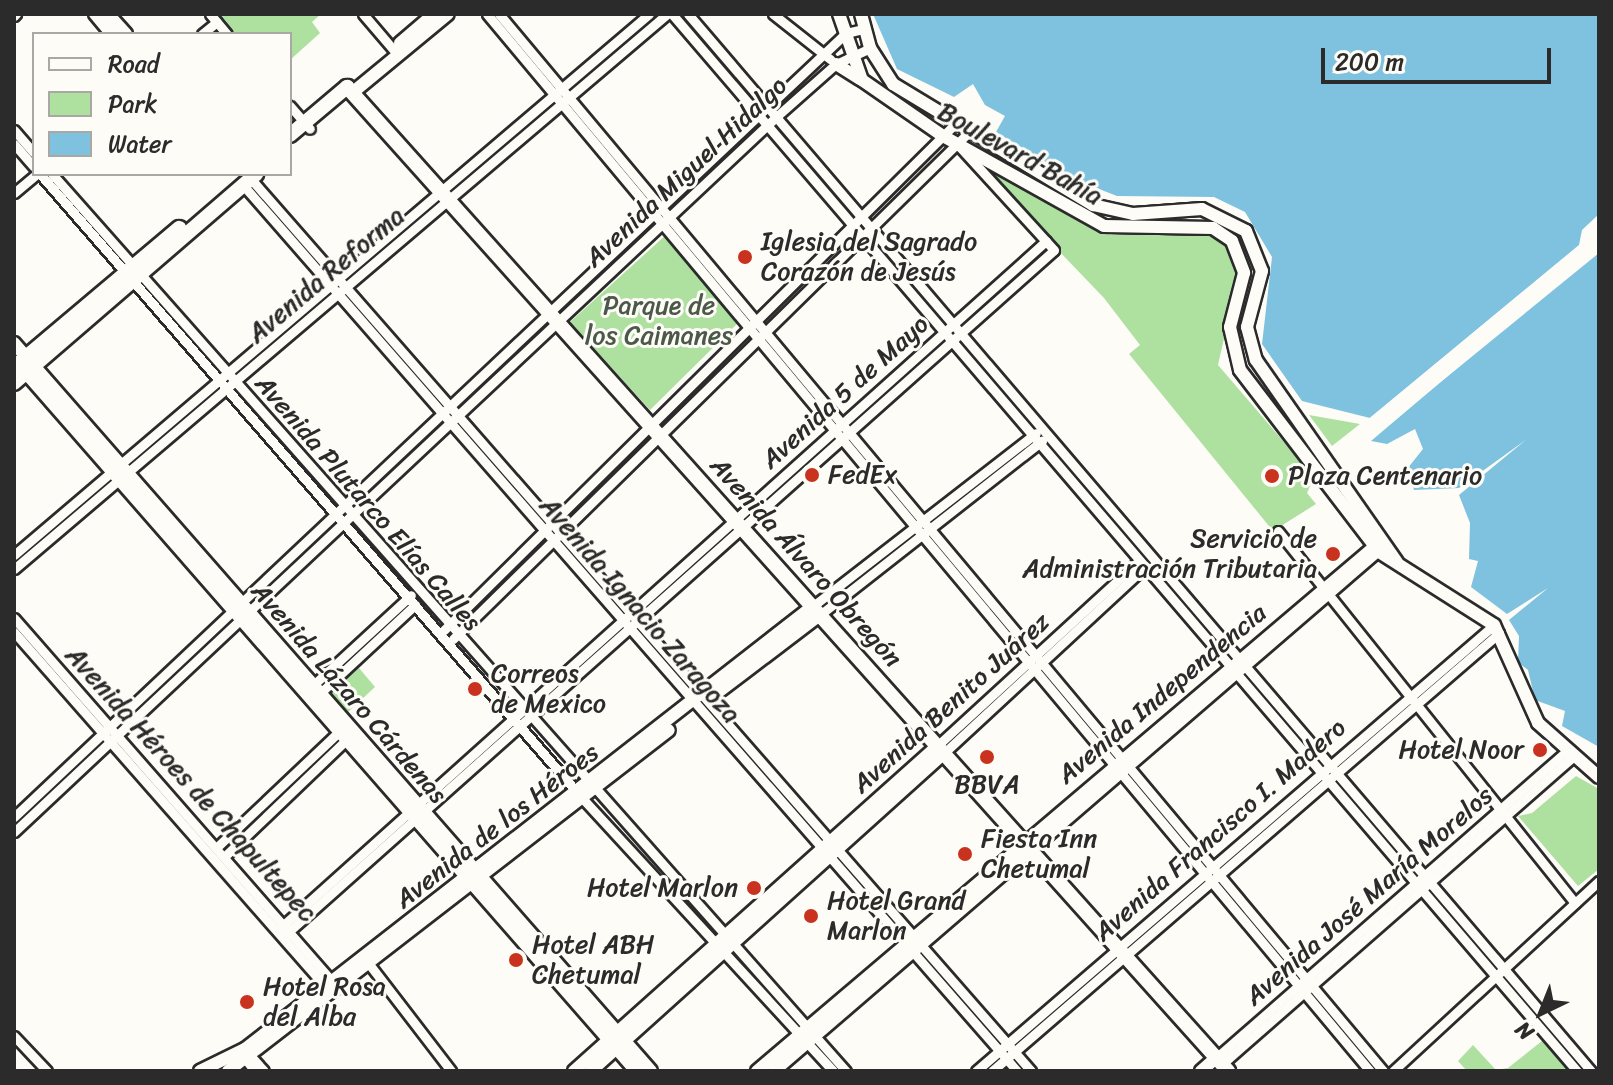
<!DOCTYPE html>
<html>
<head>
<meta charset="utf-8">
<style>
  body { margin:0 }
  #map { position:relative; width:1613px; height:1085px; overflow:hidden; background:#fdfcf7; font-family:Sriracha,sans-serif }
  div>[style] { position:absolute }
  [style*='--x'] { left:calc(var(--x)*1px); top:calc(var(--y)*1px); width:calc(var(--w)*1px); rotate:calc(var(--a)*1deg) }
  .green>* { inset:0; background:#aee0a0 }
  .water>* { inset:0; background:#7ec2df }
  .pier>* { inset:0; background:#fdfcf7 }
  .roads { filter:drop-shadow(2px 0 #2b2b2b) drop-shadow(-2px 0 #2b2b2b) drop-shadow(0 2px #2b2b2b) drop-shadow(0 -2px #2b2b2b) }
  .street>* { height:9px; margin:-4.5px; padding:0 4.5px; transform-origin:4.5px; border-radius:4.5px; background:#fdfcf7 }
  .secondary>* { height:12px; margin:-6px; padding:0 6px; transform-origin:6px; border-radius:6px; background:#fdfcf7 }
  .primary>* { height:14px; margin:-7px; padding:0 7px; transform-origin:7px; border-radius:7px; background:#fdfcf7 }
  .dots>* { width:22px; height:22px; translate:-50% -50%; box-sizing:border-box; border:4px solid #fdfcf7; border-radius:50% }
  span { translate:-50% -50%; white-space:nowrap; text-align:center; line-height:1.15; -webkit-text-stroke:6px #fdfcf7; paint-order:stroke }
  .street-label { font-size:26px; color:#2b2b2b }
  .poi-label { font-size:26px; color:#2b2b2b }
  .left { translate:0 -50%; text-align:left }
  .right { translate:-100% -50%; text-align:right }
  .park-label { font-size:26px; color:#4c5848 }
  .frame { position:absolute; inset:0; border:16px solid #2b2b2b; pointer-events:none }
  .legend { position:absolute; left:32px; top:32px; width:260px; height:144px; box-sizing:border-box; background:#fdfcf7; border:2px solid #a9a8a5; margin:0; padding:10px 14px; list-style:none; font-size:24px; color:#2b2b2b }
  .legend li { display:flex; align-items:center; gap:16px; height:40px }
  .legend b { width:40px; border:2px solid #a9a8a5 }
  .north { position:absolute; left:1501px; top:973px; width:80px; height:80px; -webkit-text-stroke:6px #fdfcf7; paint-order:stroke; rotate:223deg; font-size:22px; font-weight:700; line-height:32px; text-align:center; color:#2b2b2b }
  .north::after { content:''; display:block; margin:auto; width:28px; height:36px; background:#2b2b2b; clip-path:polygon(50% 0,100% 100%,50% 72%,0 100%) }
  .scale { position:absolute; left:1321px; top:48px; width:230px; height:36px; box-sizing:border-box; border:4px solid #2b2b2b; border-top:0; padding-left:10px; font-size:24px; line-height:28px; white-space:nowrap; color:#2b2b2b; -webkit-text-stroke:6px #fdfcf7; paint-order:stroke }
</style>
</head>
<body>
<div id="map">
  <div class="green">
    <div style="clip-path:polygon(213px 14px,321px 14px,312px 22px,320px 33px,290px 60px,290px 34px,231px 34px)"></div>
    <div style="clip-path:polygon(993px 167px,1110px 235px,1210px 234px,1226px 243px,1239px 273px,1218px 365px,1314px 477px,1307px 493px,1316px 504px,1273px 531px,1129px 354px,1140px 345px,1104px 298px,986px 175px)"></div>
    <div style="clip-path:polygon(667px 234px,739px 322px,650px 410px,570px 322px)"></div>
    <div style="clip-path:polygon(1309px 415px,1360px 424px,1332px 446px)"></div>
    <div style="clip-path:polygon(359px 668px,375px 687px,347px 713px,330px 693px)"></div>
    <div style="clip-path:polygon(1576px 776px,1599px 789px,1599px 869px,1578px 886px,1518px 816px,1532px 813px)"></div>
    <div style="clip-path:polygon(1542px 1041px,1569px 1071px,1467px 1071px,1458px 1061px,1473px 1045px,1496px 1070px,1508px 1068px)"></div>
  </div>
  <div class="water">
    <div style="clip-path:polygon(873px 14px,1599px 14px,1599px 214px,1582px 230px,1579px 245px,1370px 418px,1302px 401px,1262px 344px,1272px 257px,1245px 212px,1214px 197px,1117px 196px,1076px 180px,996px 132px,1005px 116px,985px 105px,973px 84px,954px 97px,897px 69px)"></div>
    <div style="clip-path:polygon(1599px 248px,1599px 747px,1562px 726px,1565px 711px,1535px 700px,1528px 670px,1518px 662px,1519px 636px,1509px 620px,1548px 588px,1507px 614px,1471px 587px,1478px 561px,1469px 559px,1470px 523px,1459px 495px,1527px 439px,1459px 488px,1414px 490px,1407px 469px,1423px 449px,1415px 429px,1387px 444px,1371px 441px)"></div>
  </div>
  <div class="pier">
    <div style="clip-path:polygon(1588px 238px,1582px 248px,1372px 421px,1366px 421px)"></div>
    <div style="clip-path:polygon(1599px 244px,1599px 253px,1367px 442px,1368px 438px)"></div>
  </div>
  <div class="roads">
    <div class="street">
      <div style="--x:210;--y:14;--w:26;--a:50"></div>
      <div style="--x:363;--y:14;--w:54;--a:49.5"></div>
      <div style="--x:487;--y:14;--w:1377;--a:50.13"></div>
      <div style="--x:499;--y:14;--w:1378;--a:50.09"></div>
      <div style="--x:672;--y:14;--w:1392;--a:49.43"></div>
      <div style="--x:688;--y:14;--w:1390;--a:49.49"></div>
      <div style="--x:773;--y:14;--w:73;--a:38.3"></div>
      <div style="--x:14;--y:16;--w:3;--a:-45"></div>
      <div style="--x:202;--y:34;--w:19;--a:-39"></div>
      <div style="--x:290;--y:106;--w:30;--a:49"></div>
      <div style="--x:14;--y:130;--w:30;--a:49"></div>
      <div style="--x:14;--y:144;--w:30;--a:49"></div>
      <div style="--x:40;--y:174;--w:828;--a:49.02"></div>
      <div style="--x:583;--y:799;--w:369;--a:47.4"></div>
      <div style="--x:52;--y:174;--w:1198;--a:48.49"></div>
      <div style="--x:251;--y:179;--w:1185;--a:48.83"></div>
      <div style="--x:243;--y:185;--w:1176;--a:48.86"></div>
      <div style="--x:14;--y:193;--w:30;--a:-40"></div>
      <div style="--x:1278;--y:531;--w:476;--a:51.4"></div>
      <div style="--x:14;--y:555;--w:834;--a:-40.43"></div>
      <div style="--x:14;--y:569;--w:857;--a:-40.36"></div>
      <div style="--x:813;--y:606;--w:282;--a:-37.8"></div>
      <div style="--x:821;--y:614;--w:281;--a:-38.1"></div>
      <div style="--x:14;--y:618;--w:484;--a:48.8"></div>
      <div style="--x:444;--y:630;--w:721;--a:-44.72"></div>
      <div style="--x:14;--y:632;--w:473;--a:48.7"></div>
      <div style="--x:453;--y:639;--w:725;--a:-44.5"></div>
      <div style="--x:310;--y:688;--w:137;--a:-42.6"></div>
      <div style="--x:317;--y:696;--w:134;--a:-42.9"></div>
      <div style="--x:938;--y:745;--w:273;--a:-42.5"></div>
      <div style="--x:945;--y:752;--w:272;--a:-42.8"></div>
      <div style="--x:14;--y:817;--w:1143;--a:-43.3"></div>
      <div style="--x:846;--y:33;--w:17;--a:-13"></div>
      <div style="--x:14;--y:832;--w:1045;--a:-43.18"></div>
      <div style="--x:776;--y:117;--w:80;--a:-41.5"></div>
      <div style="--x:836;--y:64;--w:38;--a:-25"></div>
      <div style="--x:216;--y:848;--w:173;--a:-43.4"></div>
      <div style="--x:224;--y:857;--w:173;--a:-43.8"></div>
      <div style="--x:280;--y:928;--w:1029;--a:-41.89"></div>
      <div style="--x:286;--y:934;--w:1028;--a:-41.69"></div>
      <div style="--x:1054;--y:250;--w:139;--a:-132.4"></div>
      <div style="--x:369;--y:964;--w:135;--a:52.5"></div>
      <div style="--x:14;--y:1036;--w:48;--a:46.7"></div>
      <div style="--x:247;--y:1052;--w:25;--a:48"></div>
      <div style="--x:242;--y:1055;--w:21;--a:51"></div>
      <div style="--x:1216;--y:1058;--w:463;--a:-41.2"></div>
      <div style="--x:1222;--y:1064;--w:463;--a:-41.2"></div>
      <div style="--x:976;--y:1071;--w:684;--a:-40.73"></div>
      <div style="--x:992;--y:1071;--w:670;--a:-40.82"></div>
      <div style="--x:1393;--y:1071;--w:280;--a:-42.7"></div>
    </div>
    <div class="secondary">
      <div style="--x:95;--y:14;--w:26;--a:50"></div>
      <div style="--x:108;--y:14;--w:27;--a:48"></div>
      <div style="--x:839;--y:14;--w:70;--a:70.8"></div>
      <div style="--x:862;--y:80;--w:98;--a:34.7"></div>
      <div style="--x:943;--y:136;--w:184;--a:29.2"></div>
      <div style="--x:1104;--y:226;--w:109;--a:1.1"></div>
      <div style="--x:1213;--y:228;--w:23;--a:34"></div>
      <div style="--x:1232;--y:241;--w:34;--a:69"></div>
      <div style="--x:1244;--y:273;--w:56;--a:104.5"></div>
      <div style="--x:1230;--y:327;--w:44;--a:76.9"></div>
      <div style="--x:1240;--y:370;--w:229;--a:52.6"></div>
      <div style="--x:1379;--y:552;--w:136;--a:32.4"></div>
      <div style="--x:1494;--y:625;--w:107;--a:65.8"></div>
      <div style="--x:1538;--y:723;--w:81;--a:41.5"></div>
      <div style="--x:861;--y:14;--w:35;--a:75"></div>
      <div style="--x:870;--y:48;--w:43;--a:57.4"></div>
      <div style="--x:893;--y:84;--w:234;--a:31.2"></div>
      <div style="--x:1093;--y:205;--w:41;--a:12.7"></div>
      <div style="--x:1133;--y:214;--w:69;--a:-4.1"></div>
      <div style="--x:1202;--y:209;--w:49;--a:26.6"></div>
      <div style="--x:1246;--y:231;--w:43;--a:68.2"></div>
      <div style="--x:1262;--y:271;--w:58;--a:105"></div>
      <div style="--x:1247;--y:327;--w:34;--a:75"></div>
      <div style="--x:1256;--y:360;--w:246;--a:55.1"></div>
      <div style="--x:400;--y:43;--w:45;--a:-40.5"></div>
      <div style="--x:836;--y:64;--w:28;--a:32"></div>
      <div style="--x:352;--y:93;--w:124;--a:-39.5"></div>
      <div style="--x:14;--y:343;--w:967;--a:48.81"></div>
      <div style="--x:19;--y:365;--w:938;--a:48.85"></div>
      <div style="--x:721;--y:690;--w:126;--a:-37.2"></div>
      <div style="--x:200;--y:1071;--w:50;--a:-26.1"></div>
      <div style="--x:245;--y:1049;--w:720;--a:-37.95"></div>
      <div style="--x:228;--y:1071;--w:557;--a:-37.71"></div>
      <div style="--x:574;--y:1071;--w:489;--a:-41.8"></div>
      <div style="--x:591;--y:1071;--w:477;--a:-42"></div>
      <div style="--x:757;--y:1071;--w:816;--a:-40.33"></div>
      <div style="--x:774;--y:1071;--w:803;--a:-40.76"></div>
      <div style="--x:1201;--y:1071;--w:20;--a:-41"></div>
    </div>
    <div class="primary">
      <div style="--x:290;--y:135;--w:75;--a:-40.1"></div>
      <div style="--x:347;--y:87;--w:1321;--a:48.16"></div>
      <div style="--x:14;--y:367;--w:216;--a:-40.1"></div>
      <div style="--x:14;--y:383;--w:320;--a:-40.8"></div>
    </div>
  </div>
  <div class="dots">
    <div style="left:745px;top:257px;background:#c8321e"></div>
    <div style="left:812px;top:475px;background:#c8321e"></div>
    <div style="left:1272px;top:476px;background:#c8321e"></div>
    <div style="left:1333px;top:554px;background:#c8321e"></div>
    <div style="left:475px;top:689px;background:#c8321e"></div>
    <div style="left:1540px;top:750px;background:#c8321e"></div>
    <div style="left:987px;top:757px;background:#c8321e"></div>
    <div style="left:965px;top:854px;background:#c8321e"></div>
    <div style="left:754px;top:888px;background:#c8321e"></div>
    <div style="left:811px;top:916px;background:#c8321e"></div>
    <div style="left:516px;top:960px;background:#c8321e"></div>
    <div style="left:247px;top:1002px;background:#c8321e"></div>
  </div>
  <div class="street-label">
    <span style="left:1020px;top:154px;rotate:29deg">Boulevard Bahía</span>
    <span style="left:686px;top:172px;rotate:-43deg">Avenida Miguel Hidalgo</span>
    <span style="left:326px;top:275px;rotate:-40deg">Avenida Reforma</span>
    <span style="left:845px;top:392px;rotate:-42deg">Avenida 5 de Mayo</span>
    <span style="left:368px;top:503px;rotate:49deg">Avenida Plutarco Elías Calles</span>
    <span style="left:806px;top:562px;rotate:48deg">Avenida Álvaro Obregón</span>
    <span style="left:640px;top:610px;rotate:49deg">Avenida Ignacio Zaragoza</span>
    <span style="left:349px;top:693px;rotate:49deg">Avenida Lázaro Cárdenas</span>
    <span style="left:1162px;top:694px;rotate:-40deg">Avenida Independencia</span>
    <span style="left:951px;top:703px;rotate:-42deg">Avenida Benito Juárez</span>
    <span style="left:191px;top:784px;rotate:48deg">Avenida Héroes de Chapultepec</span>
    <span style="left:497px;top:826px;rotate:-38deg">Avenida de los Héroes</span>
    <span style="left:1220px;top:830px;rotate:-41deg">Avenida Francisco I. Madero</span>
    <span style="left:1369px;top:896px;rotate:-41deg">Avenida José María Morelos</span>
  </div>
  <div class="poi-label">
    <span class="left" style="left:761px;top:257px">Iglesia del Sagrado<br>Corazón de Jesús</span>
    <span class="left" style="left:828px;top:475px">FedEx</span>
    <span class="left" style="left:1288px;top:476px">Plaza Centenario</span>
    <span class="right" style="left:1317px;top:554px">Servicio de<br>Administración Tributaria</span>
    <span class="left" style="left:491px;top:689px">Correos<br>de Mexico</span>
    <span class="right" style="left:1524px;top:750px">Hotel Noor</span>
    <span style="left:987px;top:785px">BBVA</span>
    <span class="left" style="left:981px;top:854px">Fiesta Inn<br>Chetumal</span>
    <span class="right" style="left:738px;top:888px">Hotel Marlon</span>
    <span class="left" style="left:827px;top:916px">Hotel Grand<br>Marlon</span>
    <span class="left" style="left:532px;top:960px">Hotel ABH<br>Chetumal</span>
    <span class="left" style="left:263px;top:1002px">Hotel Rosa<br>del Alba</span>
  </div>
  <div class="park-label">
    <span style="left:659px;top:321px">Parque de<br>los Caimanes</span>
  </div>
  <div class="frame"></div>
  <ul class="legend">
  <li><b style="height:10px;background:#fdfcf7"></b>Road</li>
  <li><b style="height:22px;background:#aee0a0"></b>Park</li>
  <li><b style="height:22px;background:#7ec2df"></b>Water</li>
  </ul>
  <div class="north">N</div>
  <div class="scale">200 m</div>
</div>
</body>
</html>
